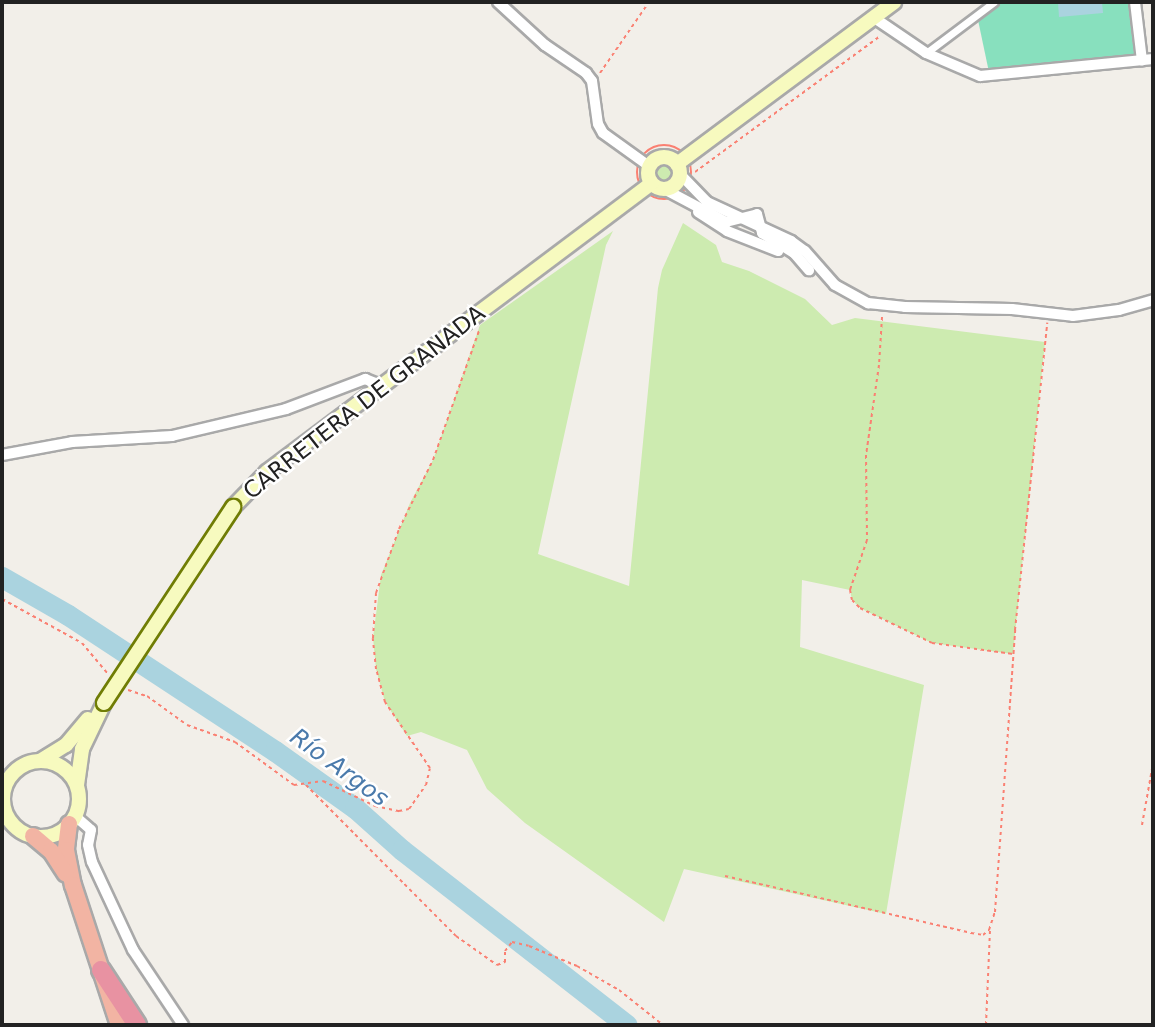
<!DOCTYPE html>
<html>
<head>
<meta charset="utf-8">
<style>
  body { margin:0 }
  #map { position:relative; width:1155px; height:1027px; overflow:hidden; background:#f2efe9; font-family:"DejaVu Sans",sans-serif }
  div>[style] { position:absolute }
  [style*='--x'] { left:calc(var(--x)*1px); top:calc(var(--y)*1px); width:calc(var(--w)*1px); rotate:calc(var(--a)*1deg) }
  .grass>* { inset:0; background:#cdebb0 }
  .round { border-radius:50% }
  .pitch>* { inset:0; background:#88e0be }
  .water>* { inset:0; background:#aad3df }
  .river>* { height:21px; margin:-10.5px; padding:0 10.5px; transform-origin:10.5px; border-radius:10.5px; background:#aad3df }
  .path>* { height:2px; margin-top:-1px; transform-origin:0; background:repeating-linear-gradient(90deg,#fa8072 0 3.5px,transparent 0 7px) }
  .path>.ring { margin:-1px; padding:0; box-sizing:content-box; background:none; border:2px solid #fa8072; border-radius:50% }
  .roads { filter:drop-shadow(2px 0 #a9a9a9) drop-shadow(-2px 0 #a9a9a9) drop-shadow(0 2px #a9a9a9) drop-shadow(0 -2px #a9a9a9) }
  .pedestrian>* { height:7px; margin:-3.5px; padding:0 3.5px; transform-origin:3.5px; border-radius:3.5px; background:#fff }
  .minor>* { height:10px; margin:-5px; padding:0 5px; transform-origin:5px; border-radius:5px; background:#fff }
  .secondary>* { height:14px; margin:-7px; padding:0 7px; transform-origin:7px; border-radius:7px; background:#f7fabf }
  .secondary>.ring { margin:-7px; padding:0; box-sizing:content-box; background:none; border:14px solid #f7fabf; border-radius:50% }
  .trunk>* { height:16px; margin:-8px; padding:0 8px; transform-origin:8px; border-radius:8px; background:#f2b4a3 }
  .motorway>* { height:18px; margin:-9px; padding:0 9px; transform-origin:9px; border-radius:9px; background:#e892a2 }
  .bridges { filter:drop-shadow(2px 0 #707d05) drop-shadow(-2px 0 #707d05) drop-shadow(0 2px #707d05) drop-shadow(0 -2px #707d05) }
  .secondary-bridge>* { height:14px; margin:-7px; padding:0 7px; transform-origin:7px; border-radius:7px; background:#f7fabf }
  span { translate:-50% -50%; white-space:nowrap; text-align:center; line-height:1.15; -webkit-text-stroke:5px #fff; paint-order:stroke }
  .street-label { font-size:23px; color:#222 }
  .water-label { font-size:24px; color:#4a7aab; font-style:italic }
  .frame { position:absolute; inset:0; border:4px solid #222; pointer-events:none }
</style>
</head>
<body>
<div id="map">
  <div class="grass">
    <div class="round" style="left:650px;top:160px;width:26px;height:26px"></div>
    <div style="clip-path:polygon(683px 223px,716px 245px,722px 262px,749px 271px,805px 299px,832px 325px,855px 318px,1045px 342px,1013px 654px,932px 643px,860px 608px,852px 600px,850px 590px,802px 580px,800px 647px,924px 685px,886px 914px,684px 869px,664px 922px,525px 823px,487px 789px,467px 750px,421px 732px,407px 736px,385px 702px,376px 669px,373px 638px,381px 575px,410px 503px,433px 460px,480px 325px,613px 231px,606px 245px,538px 554px,629px 586px,658px 288px,662px 270px)"></div>
  </div>
  <div class="pitch">
    <div style="clip-path:polygon(1002px 2px,1128px 2px,1135px 61px,990px 77px,978px 20px)"></div>
  </div>
  <div class="water">
    <div style="clip-path:polygon(1058px 2px,1102px 2px,1103px 13px,1059px 17px)"></div>
  </div>
  <div class="river">
    <div style="--x:2;--y:577;--w:76;--a:29.9"></div>
    <div style="--x:68;--y:615;--w:248;--a:33.3"></div>
    <div style="--x:275;--y:751;--w:98;--a:35.5"></div>
    <div style="--x:355;--y:808;--w:63;--a:41.8"></div>
    <div style="--x:402;--y:850;--w:285;--a:37.9"></div>
  </div>
  <div class="path">
    <div style="--x:600;--y:73;--w:86;--a:-55.4"></div>
    <div class="ring" style="left:637px;top:145px;width:52px;height:52px"></div>
    <div style="--x:695;--y:172;--w:230;--a:-36.3"></div>
    <div style="--x:882;--y:317;--w:48;--a:93.6"></div>
    <div style="--x:879;--y:365;--w:91;--a:98.2"></div>
    <div style="--x:866;--y:455;--w:85;--a:89.3"></div>
    <div style="--x:867;--y:540;--w:53;--a:108.8"></div>
    <div style="--x:850;--y:590;--w:10;--a:79"></div>
    <div style="--x:852;--y:600;--w:11;--a:45"></div>
    <div style="--x:860;--y:608;--w:80;--a:25.9"></div>
    <div style="--x:932;--y:643;--w:82;--a:7.7"></div>
    <div style="--x:2;--y:599;--w:91;--a:28.8"></div>
    <div style="--x:82;--y:643;--w:40;--a:50"></div>
    <div style="--x:128;--y:690;--w:20;--a:18"></div>
    <div style="--x:147;--y:696;--w:49;--a:35.9"></div>
    <div style="--x:187;--y:725;--w:51;--a:19.5"></div>
    <div style="--x:235;--y:742;--w:73;--a:36.1"></div>
    <div style="--x:294;--y:785;--w:29;--a:-8"></div>
    <div style="--x:323;--y:781;--w:58;--a:25.7"></div>
    <div style="--x:375;--y:806;--w:25;--a:12"></div>
    <div style="--x:399;--y:811;--w:10;--a:-11"></div>
    <div style="--x:409;--y:809;--w:29;--a:-55"></div>
    <div style="--x:426;--y:785;--w:17;--a:-77"></div>
    <div style="--x:430;--y:768;--w:80;--a:-124.3"></div>
    <div style="--x:385;--y:702;--w:34;--a:-105"></div>
    <div style="--x:376;--y:669;--w:31;--a:-96"></div>
    <div style="--x:373;--y:638;--w:45;--a:-86.2"></div>
    <div style="--x:376;--y:593;--w:68;--a:-70.2"></div>
    <div style="--x:399;--y:529;--w:77;--a:-63.8"></div>
    <div style="--x:433;--y:460;--w:140;--a:-70.4"></div>
    <div style="--x:306;--y:785;--w:213;--a:45.2"></div>
    <div style="--x:456;--y:936;--w:50;--a:35.3"></div>
    <div style="--x:497;--y:965;--w:9;--a:-21"></div>
    <div style="--x:505;--y:962;--w:11;--a:-90"></div>
    <div style="--x:505;--y:951;--w:11;--a:-52"></div>
    <div style="--x:512;--y:942;--w:17;--a:13"></div>
    <div style="--x:529;--y:946;--w:52;--a:22.6"></div>
    <div style="--x:577;--y:966;--w:48;--a:29.7"></div>
    <div style="--x:619;--y:990;--w:56;--a:38.5"></div>
    <div style="--x:1142;--y:825;--w:63;--a:-79.9"></div>
    <div style="--x:725;--y:876;--w:253;--a:13"></div>
    <div style="--x:971;--y:933;--w:12;--a:9"></div>
    <div style="--x:983;--y:935;--w:8;--a:-40"></div>
    <div style="--x:989;--y:930;--w:19;--a:-72"></div>
    <div style="--x:995;--y:912;--w:283;--a:-85.9"></div>
    <div style="--x:1015;--y:630;--w:309;--a:-84"></div>
    <div style="--x:986;--y:1025;--w:94;--a:-87.6"></div>
  </div>
  <div class="roads">
    <div class="pedestrian">
      <div style="--x:926;--y:53;--w:85;--a:-36.9"></div>
    </div>
    <div class="minor">
      <div style="--x:498;--y:2;--w:64;--a:42.5"></div>
      <div style="--x:545;--y:45;--w:50;--a:34.3"></div>
      <div style="--x:586;--y:73;--w:10;--a:53"></div>
      <div style="--x:592;--y:81;--w:43;--a:82.1"></div>
      <div style="--x:598;--y:124;--w:10;--a:61"></div>
      <div style="--x:603;--y:133;--w:57;--a:35.7"></div>
      <div style="--x:1135;--y:2;--w:59;--a:83.2"></div>
      <div style="--x:873;--y:17;--w:64;--a:34.2"></div>
      <div style="--x:926;--y:53;--w:59;--a:23.1"></div>
      <div style="--x:980;--y:76;--w:174;--a:-5.6"></div>
      <div style="--x:679;--y:173;--w:40;--a:46"></div>
      <div style="--x:707;--y:202;--w:93;--a:24.9"></div>
      <div style="--x:791;--y:241;--w:17;--a:36"></div>
      <div style="--x:805;--y:251;--w:45;--a:48.6"></div>
      <div style="--x:835;--y:285;--w:38;--a:29"></div>
      <div style="--x:868;--y:303;--w:37;--a:6"></div>
      <div style="--x:905;--y:307;--w:107;--a:1.1"></div>
      <div style="--x:1012;--y:309;--w:61;--a:6.5"></div>
      <div style="--x:1073;--y:316;--w:46;--a:-7.4"></div>
      <div style="--x:1119;--y:310;--w:35;--a:-16"></div>
      <div style="--x:664;--y:189;--w:70;--a:28"></div>
      <div style="--x:726;--y:222;--w:32;--a:-14"></div>
      <div style="--x:757;--y:214;--w:20;--a:75"></div>
      <div style="--x:762;--y:233;--w:38;--a:32"></div>
      <div style="--x:794;--y:253;--w:23;--a:49"></div>
      <div style="--x:698;--y:212;--w:35;--a:33"></div>
      <div style="--x:727;--y:231;--w:55;--a:21.4"></div>
      <div style="--x:2;--y:455;--w:71;--a:-10.5"></div>
      <div style="--x:72;--y:442;--w:100;--a:-3.4"></div>
      <div style="--x:172;--y:436;--w:117;--a:-13.3"></div>
      <div style="--x:286;--y:409;--w:85;--a:-20.8"></div>
      <div style="--x:365;--y:379;--w:17;--a:21"></div>
      <div style="--x:75;--y:816;--w:21;--a:41"></div>
      <div style="--x:91;--y:830;--w:15;--a:101"></div>
      <div style="--x:88;--y:845;--w:17;--a:77"></div>
      <div style="--x:92;--y:862;--w:97;--a:65"></div>
      <div style="--x:133;--y:950;--w:90;--a:56.3"></div>
    </div>
    <div class="secondary">
      <div class="ring" style="left:648px;top:157px;width:18px;height:18px"></div>
      <div style="--x:677;--y:164;--w:271;--a:-36.7"></div>
      <div style="--x:233;--y:507;--w:49;--a:-45.8"></div>
      <div style="--x:267;--y:472;--w:481;--a:-36.9"></div>
      <div style="--x:40;--y:761;--w:31;--a:-32"></div>
      <div style="--x:66;--y:745;--w:34;--a:-50"></div>
      <div class="ring" style="left:3px;top:761px;width:62px;height:62px"></div>
      <div style="--x:77;--y:785;--w:36;--a:-82"></div>
      <div style="--x:82;--y:749;--w:51;--a:-64.4"></div>
    </div>
    <div class="trunk">
      <div style="--x:69;--y:824;--w:26;--a:97"></div>
      <div style="--x:66;--y:850;--w:36;--a:79"></div>
      <div style="--x:73;--y:885;--w:147;--a:71.8"></div>
      <div style="--x:33;--y:836;--w:23;--a:40"></div>
      <div style="--x:51;--y:851;--w:27;--a:57"></div>
    </div>
    <div class="motorway">
      <div style="--x:101;--y:970;--w:66;--a:56.8"></div>
    </div>
  </div>
  <div class="bridges">
    <div class="secondary-bridge">
      <div style="--x:104;--y:703;--w:235;--a:-56.6"></div>
    </div>
  </div>
  <div class="street-label">
    <span style="left:364px;top:402px;rotate:-38deg">CARRETERA DE GRANADA</span>
  </div>
  <div class="water-label">
    <span style="left:339px;top:768px;rotate:36deg">Río Argos</span>
  </div>
  <div class="frame"></div>
</div>
</body>
</html>
